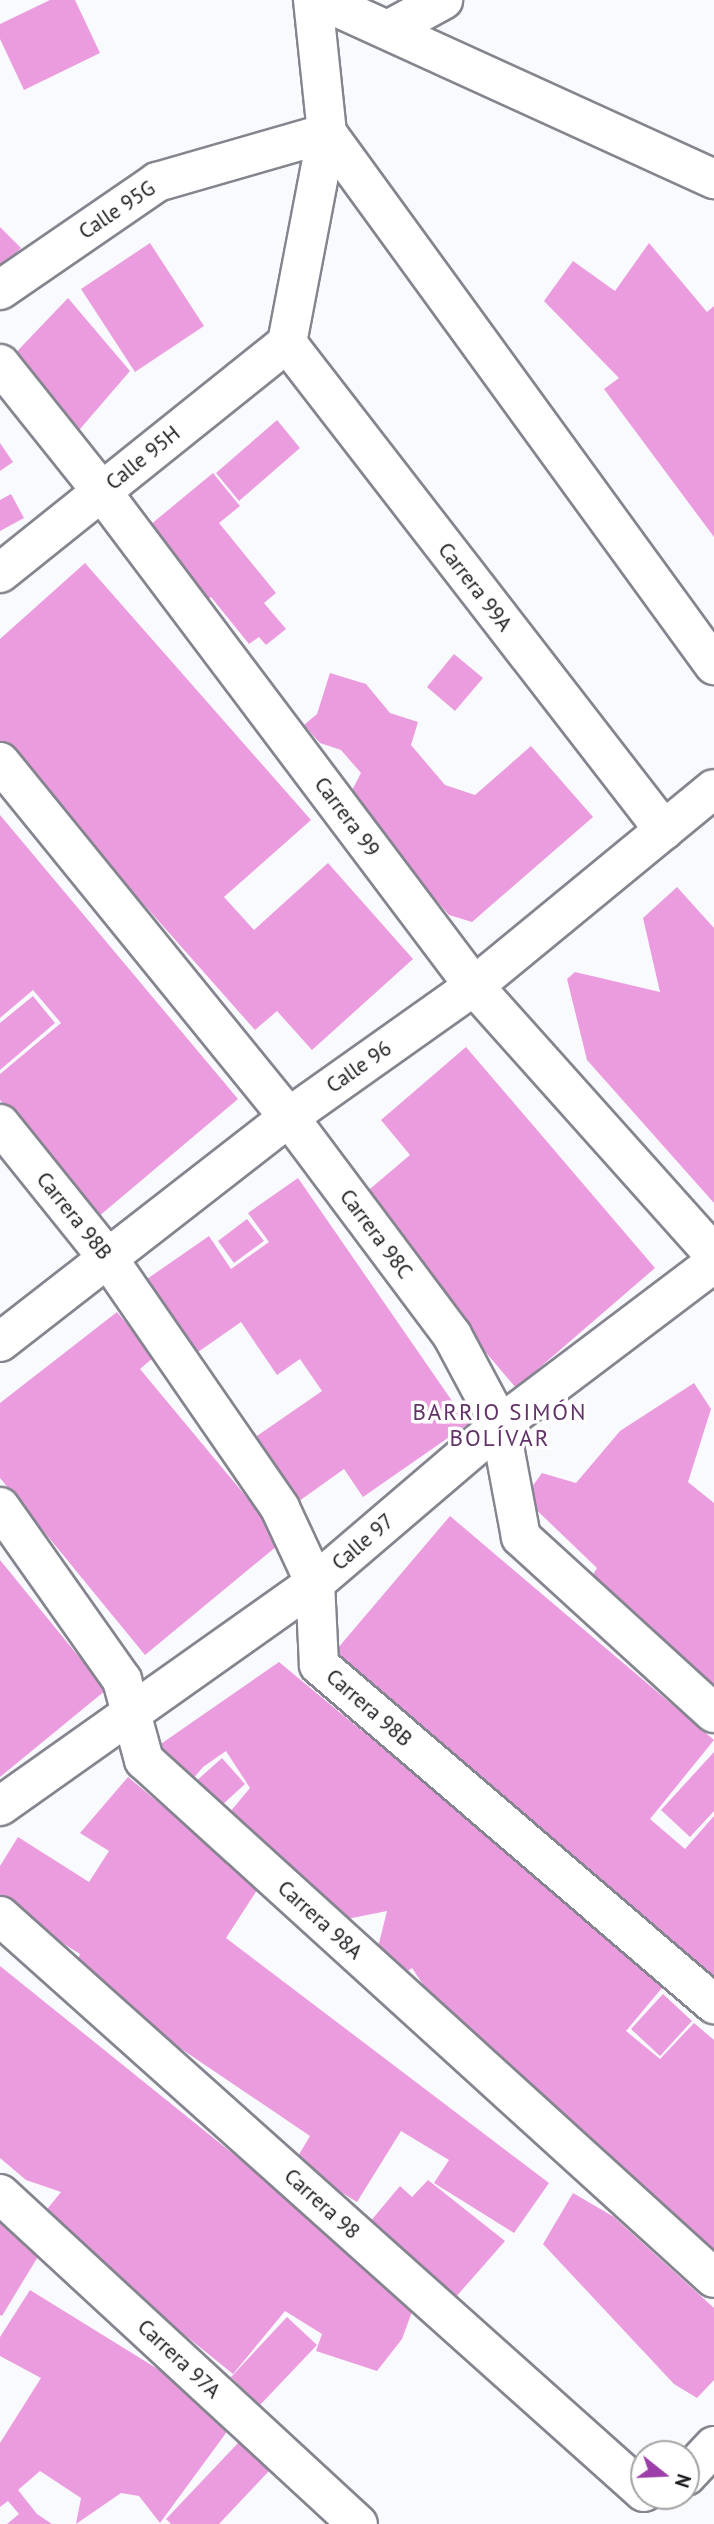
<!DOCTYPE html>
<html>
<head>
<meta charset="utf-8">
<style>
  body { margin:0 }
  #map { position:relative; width:714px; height:2524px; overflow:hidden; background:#f9fafe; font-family:"PT Sans",sans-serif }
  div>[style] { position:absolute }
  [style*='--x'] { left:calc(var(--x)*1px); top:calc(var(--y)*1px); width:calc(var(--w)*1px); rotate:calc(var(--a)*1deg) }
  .building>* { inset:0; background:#eb9cde }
  .roads { filter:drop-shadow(2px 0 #84858e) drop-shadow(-2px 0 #84858e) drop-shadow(0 2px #84858e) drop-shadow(0 -2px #84858e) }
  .minor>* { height:38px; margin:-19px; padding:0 19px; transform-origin:19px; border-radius:19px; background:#fff }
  span { translate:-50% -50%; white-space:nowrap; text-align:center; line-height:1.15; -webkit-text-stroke:7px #fff; paint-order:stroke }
  .street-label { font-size:21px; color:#1b1b1f }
  .neighbourhood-label { font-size:23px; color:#613367; letter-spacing:2px }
  .north { position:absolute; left:630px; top:2440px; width:70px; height:70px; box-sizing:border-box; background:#fff; border:2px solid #a4a4a5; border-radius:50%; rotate:108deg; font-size:19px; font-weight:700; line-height:28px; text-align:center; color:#1b1b1f }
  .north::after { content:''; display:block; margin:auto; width:24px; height:32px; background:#9c3fa8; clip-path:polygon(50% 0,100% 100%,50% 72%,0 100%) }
</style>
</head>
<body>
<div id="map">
  <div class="building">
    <div style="clip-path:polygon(50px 0,75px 0,100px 53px,24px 90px,0 39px,0 24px)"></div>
    <div style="clip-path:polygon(0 227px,21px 248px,0 269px)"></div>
    <div style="clip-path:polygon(150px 243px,204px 326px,135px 372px,81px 289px)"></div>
    <div style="clip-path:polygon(649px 243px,707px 312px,714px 306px,714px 537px,604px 389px,619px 378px,544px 301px,573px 261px,615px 291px)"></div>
    <div style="clip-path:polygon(68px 298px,130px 371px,74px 436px,3px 366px)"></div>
    <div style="clip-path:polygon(277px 420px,300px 448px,239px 501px,216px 473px)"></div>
    <div style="clip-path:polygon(0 443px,13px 462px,0 471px)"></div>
    <div style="clip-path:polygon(213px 473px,240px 506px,219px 523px,276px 593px,264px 603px,286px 629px,266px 645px,259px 637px,249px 644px,211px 597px,197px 609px,138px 535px)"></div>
    <div style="clip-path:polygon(11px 494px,24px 518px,0 531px,0 500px)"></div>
    <div style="clip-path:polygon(85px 563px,311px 820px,224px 897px,254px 930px,328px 863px,413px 959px,312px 1050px,277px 1011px,255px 1030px,0 742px,0 639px)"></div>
    <div style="clip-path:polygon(454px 654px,483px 678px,455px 711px,427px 687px)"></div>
    <div style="clip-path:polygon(330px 673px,366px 684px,390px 713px,418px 722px,411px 745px,445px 785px,475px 795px,531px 746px,593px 817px,472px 922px,449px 915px,348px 798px,361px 773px,341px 750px,320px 743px,304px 725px,317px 714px)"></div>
    <div style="clip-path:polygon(0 815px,238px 1099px,98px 1217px,0 1100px,0 1074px,61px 1023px,33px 990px,0 1018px)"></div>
    <div style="clip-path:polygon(677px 887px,714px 928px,714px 1203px,587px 1060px,567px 979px,575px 972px,660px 992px,643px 918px)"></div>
    <div style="clip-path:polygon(33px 996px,55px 1023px,0 1070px,0 1023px)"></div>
    <div style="clip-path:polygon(466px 1047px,655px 1268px,516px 1388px,357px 1200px,410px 1155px,381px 1120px)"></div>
    <div style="clip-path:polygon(298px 1178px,468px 1424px,363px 1497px,344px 1469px,295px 1504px,251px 1440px,322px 1391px,300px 1359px,277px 1375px,241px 1322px,198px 1352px,147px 1279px,209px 1236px,231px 1269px,269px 1242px,248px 1213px)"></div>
    <div style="clip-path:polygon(247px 1219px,264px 1241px,234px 1263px,218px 1241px)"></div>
    <div style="clip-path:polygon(117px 1312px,154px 1357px,140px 1369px,283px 1541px,145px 1655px,0 1478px,0 1403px)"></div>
    <div style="clip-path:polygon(694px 1383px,711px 1409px,688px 1482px,714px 1503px,714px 1684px,589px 1581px,597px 1568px,524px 1498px,542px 1473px,576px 1483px,620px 1431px)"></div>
    <div style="clip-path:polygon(450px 1516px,714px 1740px,650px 1819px,685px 1849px,714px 1816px,714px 1979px,332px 1655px)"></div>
    <div style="clip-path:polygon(0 1560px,106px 1690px,0 1777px)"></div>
    <div style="clip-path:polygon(279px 1662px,666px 1983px,626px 2031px,660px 2059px,694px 2023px,714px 2040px,714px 2269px,469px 2054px,412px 1968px,393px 1981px,366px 1958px,379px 1943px,387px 1911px,337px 1921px,220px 1824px,250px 1788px,226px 1751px,203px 1767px,183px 1791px,155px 1748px)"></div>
    <div style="clip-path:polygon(714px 1752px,714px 1811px,690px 1837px,661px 1810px)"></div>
    <div style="clip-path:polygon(222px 1758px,245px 1784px,209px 1817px,186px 1790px)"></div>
    <div style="clip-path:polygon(128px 1777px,259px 1887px,226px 1938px,549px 2183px,514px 2233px,434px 2183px,449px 2160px,401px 2131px,357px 2202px,294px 2163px,310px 2136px,72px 1975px,80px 1954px,0 1904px,0 1866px,18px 1837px,89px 1882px,109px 1851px,80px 1833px)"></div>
    <div style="clip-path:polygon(0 1966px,416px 2301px,402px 2339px,377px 2371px,316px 2351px,322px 2334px,285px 2311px,233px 2374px,40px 2218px,61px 2192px,26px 2180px,0 2158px)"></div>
    <div style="clip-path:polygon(663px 1994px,692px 2021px,660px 2056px,631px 2029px)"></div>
    <div style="clip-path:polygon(428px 2180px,505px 2241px,455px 2298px,369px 2223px,400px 2186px,412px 2197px)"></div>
    <div style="clip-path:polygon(573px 2193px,614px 2217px,714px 2308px,714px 2380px,697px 2398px,674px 2384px,543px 2244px)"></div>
    <div style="clip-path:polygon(0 2217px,45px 2245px,2px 2316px,0 2315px)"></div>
    <div style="clip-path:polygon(30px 2290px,237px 2418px,160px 2523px,139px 2496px,121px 2493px,76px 2524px,81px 2498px,40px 2471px,18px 2490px,37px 2514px,52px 2524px,7px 2524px,19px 2514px,8px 2501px,0 2507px,0 2443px,41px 2378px,0 2356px,0 2337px)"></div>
    <div style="clip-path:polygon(287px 2317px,317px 2345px,260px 2405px,231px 2377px)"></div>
    <div style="clip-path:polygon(239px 2442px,269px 2471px,219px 2524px,171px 2524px,166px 2519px)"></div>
  </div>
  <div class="roads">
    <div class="minor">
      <div style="--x:321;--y:0;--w:432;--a:24.5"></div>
      <div style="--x:388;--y:30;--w:63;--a:-28.6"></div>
      <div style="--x:0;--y:290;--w:191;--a:-34.5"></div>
      <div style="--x:157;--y:182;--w:177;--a:-16.1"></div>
      <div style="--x:327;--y:133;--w:658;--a:53.97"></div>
      <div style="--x:287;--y:343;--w:616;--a:52.26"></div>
      <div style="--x:287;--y:343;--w:214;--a:-79.2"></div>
      <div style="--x:327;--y:133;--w:134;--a:-96"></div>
      <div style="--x:0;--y:364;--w:164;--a:51.4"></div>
      <div style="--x:102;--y:492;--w:618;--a:53.02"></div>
      <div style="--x:474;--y:986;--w:360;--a:48.2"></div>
      <div style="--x:0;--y:573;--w:368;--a:-38.7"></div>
      <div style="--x:0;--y:762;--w:458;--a:50.9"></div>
      <div style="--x:289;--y:1117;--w:272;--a:53.2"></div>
      <div style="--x:452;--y:1335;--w:102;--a:61.9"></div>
      <div style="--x:500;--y:1425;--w:114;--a:79.4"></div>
      <div style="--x:521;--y:1537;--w:261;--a:42.4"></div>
      <div style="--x:0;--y:1124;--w:171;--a:51.2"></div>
      <div style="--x:107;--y:1257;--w:305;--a:55.4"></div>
      <div style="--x:280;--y:1508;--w:83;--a:65"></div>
      <div style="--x:315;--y:1583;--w:82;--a:87.2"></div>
      <div style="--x:319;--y:1665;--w:521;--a:40.64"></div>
      <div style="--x:0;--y:1342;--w:366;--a:-37.9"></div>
      <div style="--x:289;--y:1117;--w:227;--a:-35.3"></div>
      <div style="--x:474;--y:986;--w:310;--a:-39.4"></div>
      <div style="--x:0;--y:1507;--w:212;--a:54.8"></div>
      <div style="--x:122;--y:1680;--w:83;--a:74.6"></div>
      <div style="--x:144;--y:1760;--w:770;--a:42.26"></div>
      <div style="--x:0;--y:1806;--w:386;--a:-35.3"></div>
      <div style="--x:315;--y:1583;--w:243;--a:-40.5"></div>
      <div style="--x:500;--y:1425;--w:268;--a:-37.1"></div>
      <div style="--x:0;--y:1916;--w:864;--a:41.81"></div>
      <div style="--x:0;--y:2194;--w:487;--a:42.7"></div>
      <div style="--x:686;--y:2476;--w:41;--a:-47"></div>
    </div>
  </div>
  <div class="street-label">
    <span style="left:117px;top:210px;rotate:-34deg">Calle 95G</span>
    <span style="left:143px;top:458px;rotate:-39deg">Calle 95H</span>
    <span style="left:475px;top:587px;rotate:52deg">Carrera 99A</span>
    <span style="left:347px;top:817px;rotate:53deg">Carrera 99</span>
    <span style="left:359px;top:1067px;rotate:-35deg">Calle 96</span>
    <span style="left:74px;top:1216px;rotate:51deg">Carrera 98B</span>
    <span style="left:376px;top:1234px;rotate:53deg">Carrera 98C</span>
    <span style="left:363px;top:1542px;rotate:-41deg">Calle 97</span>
    <span style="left:369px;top:1708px;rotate:41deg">Carrera 98B</span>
    <span style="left:320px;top:1920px;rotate:42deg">Carrera 98A</span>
    <span style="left:322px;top:2204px;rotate:42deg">Carrera 98</span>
    <span style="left:179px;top:2359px;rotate:43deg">Carrera 97A</span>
  </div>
  <div class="neighbourhood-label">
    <span style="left:500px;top:1425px">BARRIO SIMÓN<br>BOLÍVAR</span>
  </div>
  <div class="north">N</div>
</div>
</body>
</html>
